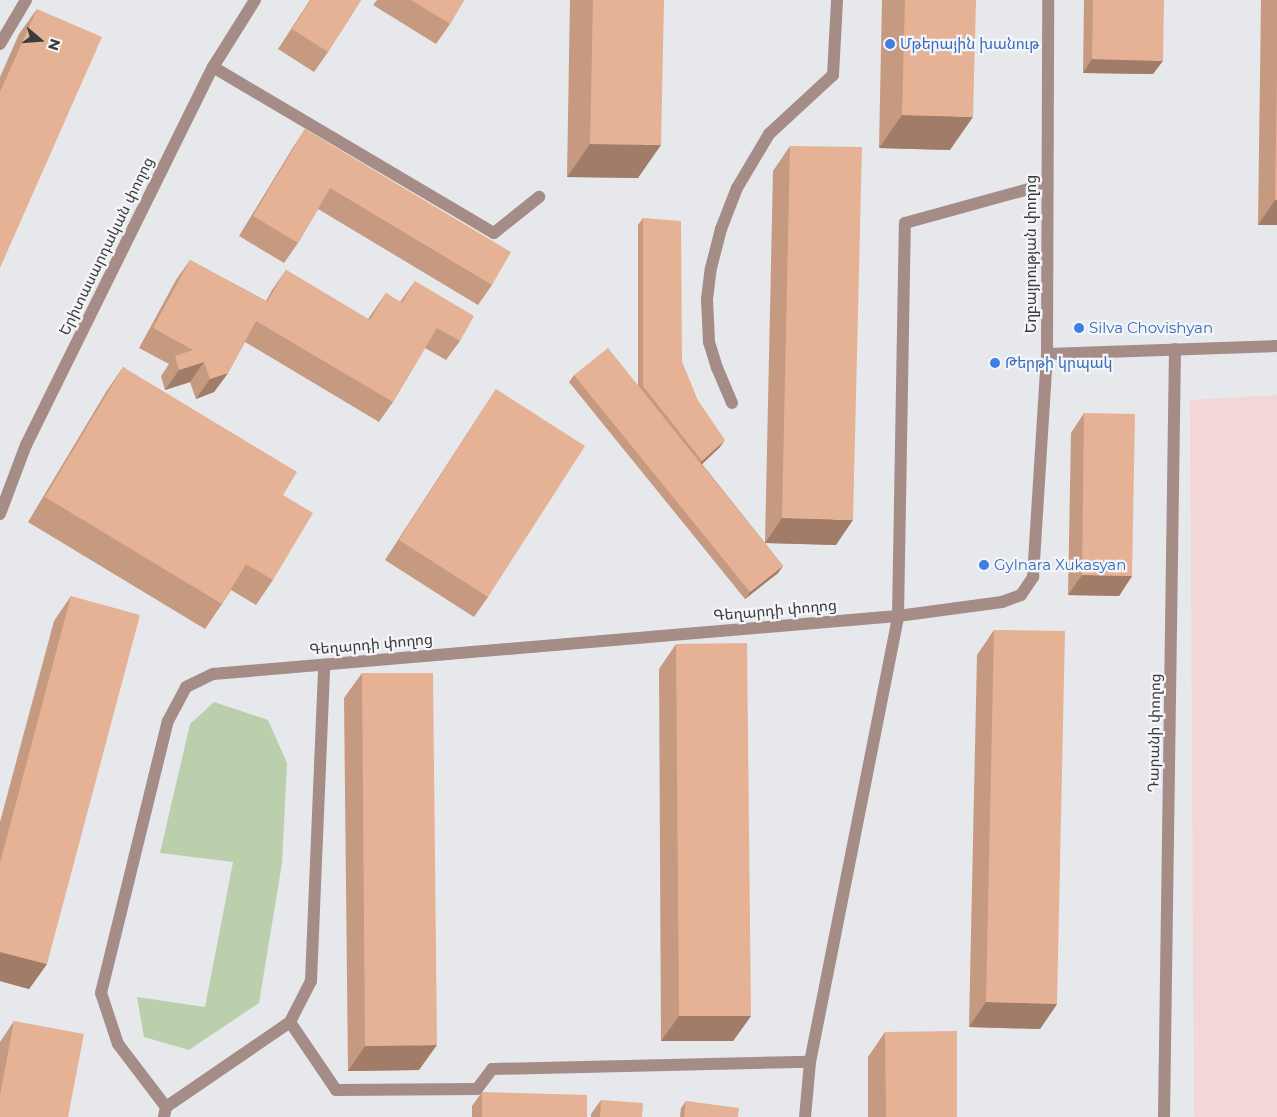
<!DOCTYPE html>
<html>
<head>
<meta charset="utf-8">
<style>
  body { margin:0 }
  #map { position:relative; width:1277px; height:1117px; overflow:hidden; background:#e6e8eb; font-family:Montserrat,"Noto Sans Armenian",sans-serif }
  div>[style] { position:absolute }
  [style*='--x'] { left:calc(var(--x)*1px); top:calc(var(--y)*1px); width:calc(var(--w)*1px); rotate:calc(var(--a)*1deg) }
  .education>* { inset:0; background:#f2d7d6 }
  .green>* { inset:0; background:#bccfac }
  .minor>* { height:12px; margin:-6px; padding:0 6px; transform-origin:6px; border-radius:6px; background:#a68c86 }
  .wall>* { inset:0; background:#c69981 }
  .shaded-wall>* { inset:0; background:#a17d69 }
  .building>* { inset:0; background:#e6b296 }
  .dots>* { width:14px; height:14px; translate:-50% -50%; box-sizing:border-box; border:2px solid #f4f5f8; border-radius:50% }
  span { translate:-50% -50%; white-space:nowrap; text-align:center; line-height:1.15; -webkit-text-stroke:4.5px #f4f5f8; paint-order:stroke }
  .shop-label { font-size:15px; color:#366cbe }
  .left { translate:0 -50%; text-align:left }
  .street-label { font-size:15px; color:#3a3b3c }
  .north { position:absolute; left:15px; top:15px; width:50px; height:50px; -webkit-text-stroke:4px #f4f5f8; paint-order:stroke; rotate:108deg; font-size:14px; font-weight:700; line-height:20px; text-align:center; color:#3a3b3c }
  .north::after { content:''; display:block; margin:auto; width:18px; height:22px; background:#3a3b3c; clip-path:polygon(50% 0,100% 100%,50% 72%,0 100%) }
</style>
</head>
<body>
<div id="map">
  <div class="education">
    <div style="clip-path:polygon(1277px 395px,1277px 1117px,1194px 1117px,1190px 400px)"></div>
  </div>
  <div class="green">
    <div style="clip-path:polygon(214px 702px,268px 720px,287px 763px,282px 863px,259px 1003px,189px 1050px,144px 1037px,137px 997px,205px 1007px,233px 862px,160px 853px,190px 724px)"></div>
  </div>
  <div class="minor">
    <div style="--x:0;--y:44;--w:51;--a:-59.4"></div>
    <div style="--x:213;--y:67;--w:326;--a:30.6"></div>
    <div style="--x:494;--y:233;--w:58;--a:-38.7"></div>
    <div style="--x:1047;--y:354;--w:230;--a:-2"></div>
    <div style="--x:732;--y:403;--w:38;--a:-113"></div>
    <div style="--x:717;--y:368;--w:27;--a:-107"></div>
    <div style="--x:709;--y:342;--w:43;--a:-92.7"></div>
    <div style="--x:707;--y:299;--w:31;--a:-83"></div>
    <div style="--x:711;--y:268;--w:40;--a:-75.6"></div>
    <div style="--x:721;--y:229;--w:44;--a:-68.7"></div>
    <div style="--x:737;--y:188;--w:63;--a:-59.3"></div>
    <div style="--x:769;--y:134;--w:87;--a:-42.7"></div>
    <div style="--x:833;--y:75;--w:75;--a:-86.9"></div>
    <div style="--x:0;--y:514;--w:74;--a:-69.4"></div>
    <div style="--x:26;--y:445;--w:422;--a:-63.7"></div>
    <div style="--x:213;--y:67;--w:79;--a:-57.9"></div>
    <div style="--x:290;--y:1022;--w:82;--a:55.9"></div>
    <div style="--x:336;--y:1090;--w:141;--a:-0.4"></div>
    <div style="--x:477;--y:1089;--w:25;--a:-53"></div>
    <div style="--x:492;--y:1069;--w:318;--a:-1.3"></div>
    <div style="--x:166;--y:1107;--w:150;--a:-34.4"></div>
    <div style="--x:290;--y:1022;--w:46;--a:-62.9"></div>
    <div style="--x:311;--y:981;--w:316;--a:-87.6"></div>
    <div style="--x:164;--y:1117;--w:10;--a:-79"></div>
    <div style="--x:166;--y:1107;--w:79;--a:-127.3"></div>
    <div style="--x:118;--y:1044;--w:54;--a:-108.4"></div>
    <div style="--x:101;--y:993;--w:280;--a:-76.2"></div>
    <div style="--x:168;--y:721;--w:38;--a:-62"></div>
    <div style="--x:186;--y:687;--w:30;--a:-26"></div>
    <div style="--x:213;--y:674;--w:687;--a:-4.84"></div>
    <div style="--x:898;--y:616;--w:105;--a:-7.7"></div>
    <div style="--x:1002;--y:602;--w:20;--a:-20"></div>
    <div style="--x:1021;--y:595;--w:22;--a:-56"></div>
    <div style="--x:1033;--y:577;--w:223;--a:-86.4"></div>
    <div style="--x:1047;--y:354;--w:354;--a:-89.8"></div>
    <div style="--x:805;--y:1117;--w:55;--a:-84.8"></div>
    <div style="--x:810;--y:1062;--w:455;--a:-78.8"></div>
    <div style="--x:898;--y:616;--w:393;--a:-89"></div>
    <div style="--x:905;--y:223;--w:147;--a:-15.4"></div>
    <div style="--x:1164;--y:1117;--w:768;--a:-89.18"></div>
  </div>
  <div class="wall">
    <div style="clip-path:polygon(310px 0,361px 0,328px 52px,314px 72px,278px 49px)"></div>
    <div style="clip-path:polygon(377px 0,464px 0,450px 24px,436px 44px,373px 5px)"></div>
    <div style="clip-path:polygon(570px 0,664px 0,638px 178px,567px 177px)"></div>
    <div style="clip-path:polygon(882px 0,976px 0,950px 150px,879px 148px)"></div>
    <div style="clip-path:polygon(1084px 0,1164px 0,1153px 74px,1083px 73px)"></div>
    <div style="clip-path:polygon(1261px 0,1277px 0,1277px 225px,1258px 225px)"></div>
    <div style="clip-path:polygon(37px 9px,0 268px,0 77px,19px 34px)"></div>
    <div style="clip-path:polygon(305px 129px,492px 285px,478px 305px,318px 209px,298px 243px,284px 263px,239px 236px,292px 149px)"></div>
    <div style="clip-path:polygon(790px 146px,836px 545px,765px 543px,783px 566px,778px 573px,745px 599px,569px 382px,574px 375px,638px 385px,638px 225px,643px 218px,682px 362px,697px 399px,720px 447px,702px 464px,765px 543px,773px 171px)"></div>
    <div style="clip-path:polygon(190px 260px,266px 301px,272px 290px,286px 270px,368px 319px,386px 293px,400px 302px,415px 281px,460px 341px,446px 360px,425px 348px,393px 402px,379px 422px,245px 342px,228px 373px,214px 392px,196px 399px,190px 382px,165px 390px,161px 376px,169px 364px,139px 348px,176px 280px)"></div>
    <div style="clip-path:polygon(123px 367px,283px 495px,273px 580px,256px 605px,231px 590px,222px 604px,205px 629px,28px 522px,106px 392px)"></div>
    <div style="clip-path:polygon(496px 389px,488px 597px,474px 617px,385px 560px,483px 409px)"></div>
    <div style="clip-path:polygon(1084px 413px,1132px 576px,1119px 596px,1068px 595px,1071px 433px)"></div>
    <div style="clip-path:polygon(71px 596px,47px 964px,29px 989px,0 981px,0 822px,54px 621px)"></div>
    <div style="clip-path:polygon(994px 630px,1057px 1004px,1040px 1029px,969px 1027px,977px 655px)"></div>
    <div style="clip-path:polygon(676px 644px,751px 1016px,733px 1041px,661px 1041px,659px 669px)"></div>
    <div style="clip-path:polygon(362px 673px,419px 1070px,348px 1071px,344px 698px)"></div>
    <div style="clip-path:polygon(14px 1021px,0 1117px,0 1042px)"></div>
    <div style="clip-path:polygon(885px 1032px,957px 1117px,868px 1117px,868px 1057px)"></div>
    <div style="clip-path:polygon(482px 1092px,587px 1117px,472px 1117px,472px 1106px)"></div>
    <div style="clip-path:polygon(601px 1100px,642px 1117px,591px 1117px,591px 1114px)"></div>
    <div style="clip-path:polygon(686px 1101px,738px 1117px,680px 1117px,681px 1108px)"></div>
  </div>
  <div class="shaded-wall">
    <div style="clip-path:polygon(1092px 59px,1163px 61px,1153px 74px,1083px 73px)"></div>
    <div style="clip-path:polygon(902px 115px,973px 117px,950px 150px,879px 148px)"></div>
    <div style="clip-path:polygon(590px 144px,661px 145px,638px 178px,567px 177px)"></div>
    <div style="clip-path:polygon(1275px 200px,1277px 200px,1277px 225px,1258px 225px)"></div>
    <div style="clip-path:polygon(204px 362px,190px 382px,165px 390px,179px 370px)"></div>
    <div style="clip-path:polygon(228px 373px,214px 392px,196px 399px,210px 379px)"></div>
    <div style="clip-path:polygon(725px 440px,720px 447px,698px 468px,702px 461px)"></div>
    <div style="clip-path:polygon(782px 518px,853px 520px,836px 545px,765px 543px)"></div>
    <div style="clip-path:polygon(783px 566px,778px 573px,745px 599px,750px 592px)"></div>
    <div style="clip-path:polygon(1082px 575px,1132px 576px,1119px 596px,1068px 595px)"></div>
    <div style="clip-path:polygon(0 952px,47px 964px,29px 989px,0 981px)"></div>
    <div style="clip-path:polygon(986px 1002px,1057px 1004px,1040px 1029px,969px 1027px)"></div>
    <div style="clip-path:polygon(679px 1016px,751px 1016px,733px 1041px,661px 1041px)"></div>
    <div style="clip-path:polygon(437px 1045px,419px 1070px,348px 1071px,365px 1046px)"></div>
  </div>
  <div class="building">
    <div style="clip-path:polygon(311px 0,361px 0,328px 52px,292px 29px)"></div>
    <div style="clip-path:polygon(411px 0,464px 0,450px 24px)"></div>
    <div style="clip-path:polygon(593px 0,664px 0,661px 145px,590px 144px)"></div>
    <div style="clip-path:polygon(905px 0,976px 0,973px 117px,902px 115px)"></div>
    <div style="clip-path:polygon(1093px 0,1164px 0,1163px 61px,1092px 59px)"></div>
    <div style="clip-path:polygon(37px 9px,102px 37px,0 268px,0 92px)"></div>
    <div style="clip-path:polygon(1277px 74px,1277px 200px,1275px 200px)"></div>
    <div style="clip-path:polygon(305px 129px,511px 252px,492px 285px,330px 188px,298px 243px,253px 216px)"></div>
    <div style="clip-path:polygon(790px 146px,862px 147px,853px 520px,782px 518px)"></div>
    <div style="clip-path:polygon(643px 218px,681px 221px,682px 362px,697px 399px,725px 440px,702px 461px,643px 386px)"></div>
    <div style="clip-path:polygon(190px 260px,267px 302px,286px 270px,370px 320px,386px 293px,402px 303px,415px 281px,474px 316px,460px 341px,437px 328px,393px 402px,256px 321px,228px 373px,210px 379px,204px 362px,179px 370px,175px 356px,193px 350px,153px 328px)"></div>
    <div style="clip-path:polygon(608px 348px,783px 566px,750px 592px,574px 375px)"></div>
    <div style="clip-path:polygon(123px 367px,297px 472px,283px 495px,313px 513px,273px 580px,246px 564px,222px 604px,45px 497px)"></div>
    <div style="clip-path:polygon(496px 389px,585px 446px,488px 597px,399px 540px)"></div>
    <div style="clip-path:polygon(1084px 413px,1135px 414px,1132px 576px,1082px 575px)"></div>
    <div style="clip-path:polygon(71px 596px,140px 615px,47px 964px,0 952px,0 863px)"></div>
    <div style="clip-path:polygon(994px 630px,1065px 631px,1057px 1004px,986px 1002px)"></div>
    <div style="clip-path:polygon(747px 643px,751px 1016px,679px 1016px,676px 644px)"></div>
    <div style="clip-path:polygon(362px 673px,433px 673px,437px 1045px,365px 1046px)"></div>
    <div style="clip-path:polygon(14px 1021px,84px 1034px,68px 1117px,0 1117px,0 1095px)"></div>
    <div style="clip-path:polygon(957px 1031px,957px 1117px,886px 1117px,885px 1032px)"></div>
    <div style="clip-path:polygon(482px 1092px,587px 1095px,587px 1117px,482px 1117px)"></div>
    <div style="clip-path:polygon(601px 1100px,643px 1103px,642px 1117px,600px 1117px)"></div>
    <div style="clip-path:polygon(686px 1101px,739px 1108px,738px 1117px,684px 1117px)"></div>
  </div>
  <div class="dots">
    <div style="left:890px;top:44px;background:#3f7fe0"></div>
    <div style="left:1079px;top:328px;background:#3f7fe0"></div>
    <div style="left:995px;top:363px;background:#3f7fe0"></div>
    <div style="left:984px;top:565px;background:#3f7fe0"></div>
  </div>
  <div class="shop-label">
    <span class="left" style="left:900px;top:44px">Մթերային խանութ</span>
    <span class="left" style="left:1089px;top:328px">Silva Chovishyan</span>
    <span class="left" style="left:1005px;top:363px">Թերթի կրպակ</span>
    <span class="left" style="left:994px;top:565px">Gylnara Xukasyan</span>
  </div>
  <div class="street-label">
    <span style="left:106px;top:246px;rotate:-64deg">Երիտասարդական փողոց</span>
    <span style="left:1031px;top:254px;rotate:-90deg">Եղբայրության փողոց</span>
    <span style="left:775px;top:610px;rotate:-5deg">Գեղարդի փողոց</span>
    <span style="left:371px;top:644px;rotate:-5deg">Գեղարդի փողոց</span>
    <span style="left:1154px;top:733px;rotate:-89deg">Դարանի փողոց</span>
  </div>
  <div class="north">N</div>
</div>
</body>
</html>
